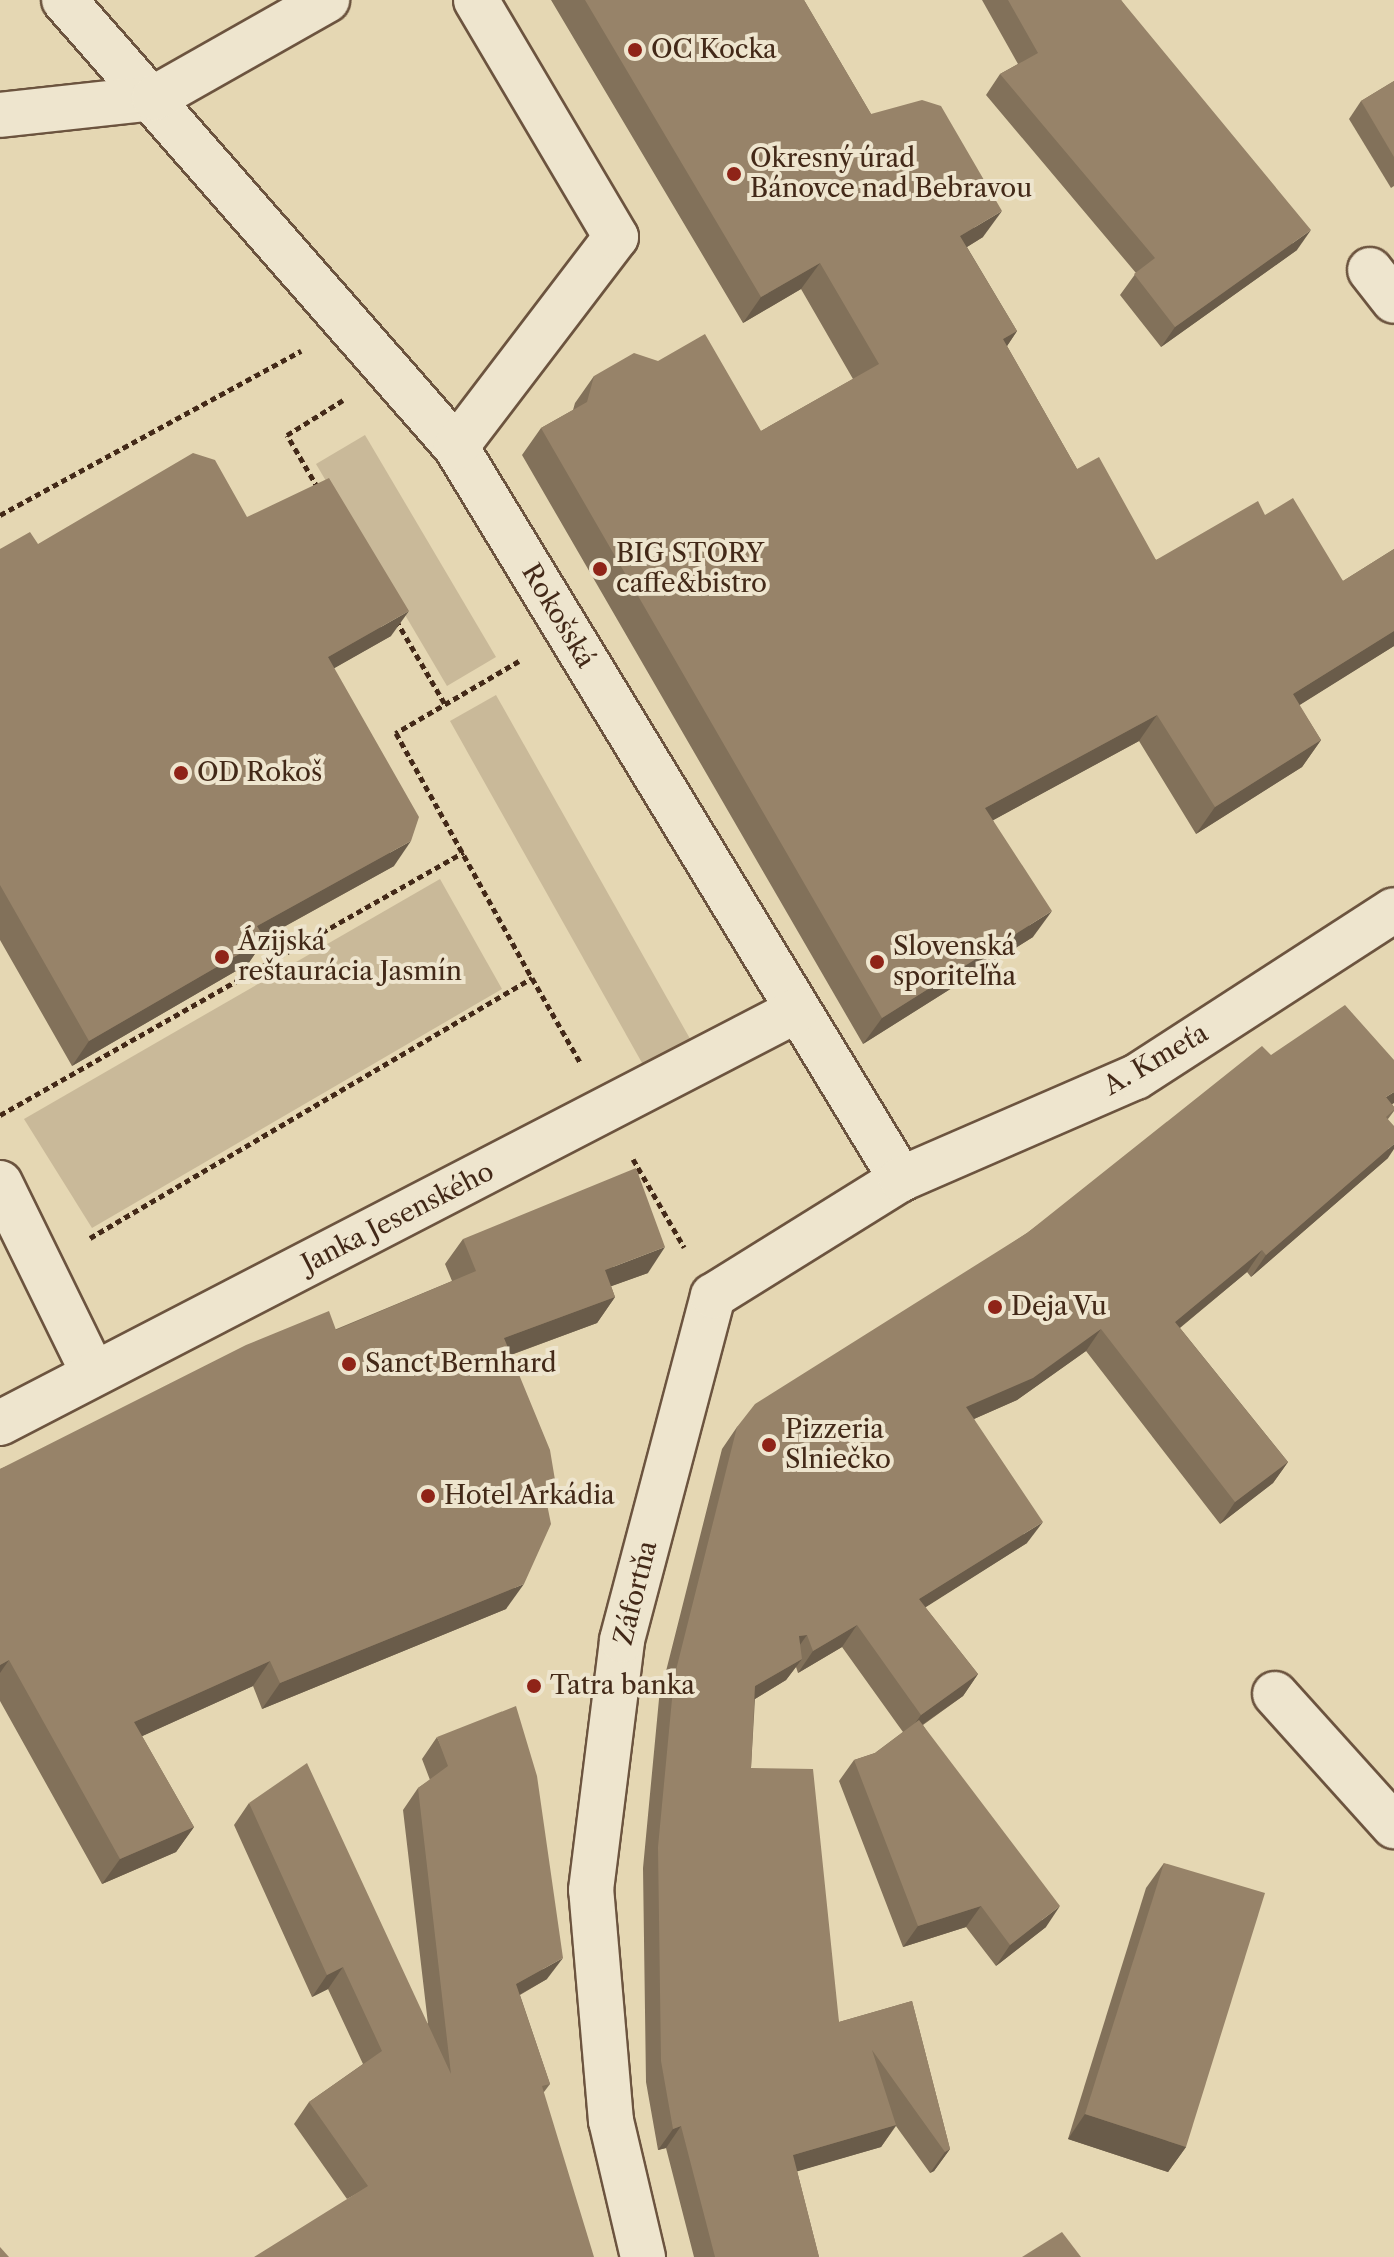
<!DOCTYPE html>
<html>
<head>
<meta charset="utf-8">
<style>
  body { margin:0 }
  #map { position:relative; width:1394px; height:2257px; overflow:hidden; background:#e5d7b3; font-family:"Libre Caslon Text",serif }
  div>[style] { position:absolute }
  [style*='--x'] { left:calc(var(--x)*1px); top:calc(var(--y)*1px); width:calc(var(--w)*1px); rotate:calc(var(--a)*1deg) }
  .green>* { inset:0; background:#c9b999 }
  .path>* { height:5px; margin-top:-2.5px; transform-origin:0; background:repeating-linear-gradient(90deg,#432918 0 6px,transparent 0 10px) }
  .roads { filter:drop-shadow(2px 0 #6c543f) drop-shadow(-2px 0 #6c543f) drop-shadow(0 2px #6c543f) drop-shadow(0 -2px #6c543f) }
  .minor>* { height:44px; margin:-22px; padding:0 22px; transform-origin:22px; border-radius:22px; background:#eee5ce }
  .wall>* { inset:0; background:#82715a }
  .shaded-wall>* { inset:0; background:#6a5c4a }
  .building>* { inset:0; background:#978369 }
  .dots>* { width:22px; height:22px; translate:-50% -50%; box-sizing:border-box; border:4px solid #eee5ce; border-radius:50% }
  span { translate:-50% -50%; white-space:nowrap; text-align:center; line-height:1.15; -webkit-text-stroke:8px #eee5ce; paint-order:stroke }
  .poi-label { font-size:26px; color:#432918 }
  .left { translate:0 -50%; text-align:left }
  .street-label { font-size:26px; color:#432918 }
</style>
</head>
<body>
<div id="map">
  <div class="green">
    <div style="clip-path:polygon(365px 435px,496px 657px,447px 686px,316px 464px)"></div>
    <div style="clip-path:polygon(496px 695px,693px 1044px,646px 1070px,450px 721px)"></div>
    <div style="clip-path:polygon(440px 879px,502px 989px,92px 1228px,24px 1119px)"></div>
  </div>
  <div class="path">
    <div style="--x:318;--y:488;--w:61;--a:-120.3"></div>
    <div style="--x:287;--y:435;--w:66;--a:-32"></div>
    <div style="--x:0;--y:515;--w:343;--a:-28.6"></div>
    <div style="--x:396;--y:620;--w:99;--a:59.8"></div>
    <div style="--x:519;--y:661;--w:143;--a:149.7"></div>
    <div style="--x:396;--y:733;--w:280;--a:61"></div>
    <div style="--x:0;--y:1115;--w:533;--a:-29.55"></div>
    <div style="--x:633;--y:1159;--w:102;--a:59.9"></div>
    <div style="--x:90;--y:1238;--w:513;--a:-30.47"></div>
    <div style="--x:532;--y:978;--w:97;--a:60.3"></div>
  </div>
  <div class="roads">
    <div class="minor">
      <div style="--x:64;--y:0;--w:595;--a:48.75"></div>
      <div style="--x:456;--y:447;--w:857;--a:58.7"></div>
      <div style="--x:0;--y:115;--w:155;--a:-6.3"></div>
      <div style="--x:154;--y:98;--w:199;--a:-29.5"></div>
      <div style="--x:1370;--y:270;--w:39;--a:52"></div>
      <div style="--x:456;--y:447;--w:264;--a:-52.7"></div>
      <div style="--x:616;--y:237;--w:275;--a:-120.6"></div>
      <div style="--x:0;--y:1183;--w:212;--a:63.9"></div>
      <div style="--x:0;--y:1423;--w:896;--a:-27.37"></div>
      <div style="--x:1275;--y:1694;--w:178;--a:48"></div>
      <div style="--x:643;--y:2257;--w:140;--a:-103.2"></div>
      <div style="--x:611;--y:2121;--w:232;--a:-94.9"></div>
      <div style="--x:591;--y:1890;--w:252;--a:-82.9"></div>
      <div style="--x:622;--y:1640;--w:356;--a:-75.2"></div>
      <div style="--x:713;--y:1296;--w:221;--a:-31.9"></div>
      <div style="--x:901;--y:1179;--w:256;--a:-23.5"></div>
      <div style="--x:1136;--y:1077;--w:307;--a:-32.9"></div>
    </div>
  </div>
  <div class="wall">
    <div style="clip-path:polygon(551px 0,804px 0,871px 114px,983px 237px,967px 247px,1017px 331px,1007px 346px,1077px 469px,1156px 560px,1265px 515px,1343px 581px,1394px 549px,1394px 646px,1299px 705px,1321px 740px,1302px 767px,1196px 834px,1139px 741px,993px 820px,1033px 937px,863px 1044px,522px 455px,541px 428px,573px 410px,575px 403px,594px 376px,761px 431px,853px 379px,801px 289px,743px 323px)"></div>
    <div style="clip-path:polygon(982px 0,1121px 0,1297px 250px,1161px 347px,1120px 295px,1136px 273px,986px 95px,1000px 74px,1018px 64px)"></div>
    <div style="clip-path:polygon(1394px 81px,1394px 186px,1391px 188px,1349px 119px,1361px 101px)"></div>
    <div style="clip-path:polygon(247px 517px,391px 636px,334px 668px,394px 866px,264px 938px,265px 939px,248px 964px,72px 1066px,0 940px,0 549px)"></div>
    <div style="clip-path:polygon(1271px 1055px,1392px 1104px,1394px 1107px,1394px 1111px,1388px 1119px,1388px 1158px,1251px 1277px,1247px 1272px,1180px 1328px,1288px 1462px,1273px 1483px,1220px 1524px,1086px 1351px,1017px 1400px,974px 1419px,1027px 1543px,925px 1607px,978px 1674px,963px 1696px,923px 1725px,1046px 1927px,996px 1966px,966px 1927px,903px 1947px,839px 1781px,854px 1760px,875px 1753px,903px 1732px,842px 1647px,798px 1673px,796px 1667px,786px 1680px,755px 1699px,751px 1768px,839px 2022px,912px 2001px,950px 2149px,934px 2171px,930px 2173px,896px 2126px,881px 2147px,797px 2171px,819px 2257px,694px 2257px,666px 2148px,658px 2150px,646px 2082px,643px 1868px,659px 1699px,722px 1449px,737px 1427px,1027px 1233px)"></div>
    <div style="clip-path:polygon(463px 1239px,648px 1273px,611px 1286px,615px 1297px,597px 1323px,511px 1355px,547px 1506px,506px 1609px,262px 1709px,253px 1686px,142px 1736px,194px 1827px,176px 1852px,102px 1884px,0 1701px,0 1469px,452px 1281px,445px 1264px)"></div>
    <div style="clip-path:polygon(437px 1737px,547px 1979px,520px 1995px,550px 2084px,544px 2092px,347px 2199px,294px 2124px,309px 2102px,363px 2064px,328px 1989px,312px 1997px,234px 1825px,249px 1803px,428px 2024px,403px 1810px,418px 1788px,430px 1780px,422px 1759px)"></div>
    <div style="clip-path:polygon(1164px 1863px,1186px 2147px,1168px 2172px,1068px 2139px,1146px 1888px)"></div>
  </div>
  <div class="shaded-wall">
    <div style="clip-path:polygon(1002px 211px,983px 237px,941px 263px,960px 236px)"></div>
    <div style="clip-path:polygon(1311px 230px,1297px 250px,1161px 347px,1175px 327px)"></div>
    <div style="clip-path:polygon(820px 263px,801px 289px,743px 323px,761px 297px)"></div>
    <div style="clip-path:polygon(1017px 331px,999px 358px,1003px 339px)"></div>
    <div style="clip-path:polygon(409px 611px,391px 636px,310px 682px,328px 657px)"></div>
    <div style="clip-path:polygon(1394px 631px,1394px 646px,1274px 721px,1293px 694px)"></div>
    <div style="clip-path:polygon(1157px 715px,1139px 741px,966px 835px,985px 808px)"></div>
    <div style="clip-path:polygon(1321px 740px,1302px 767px,1196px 834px,1215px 807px)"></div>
    <div style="clip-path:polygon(411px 841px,394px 866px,240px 951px,257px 926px)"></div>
    <div style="clip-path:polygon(1052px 911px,1033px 937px,863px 1044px,882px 1018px)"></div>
    <div style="clip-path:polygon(265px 939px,248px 964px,72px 1066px,89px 1041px)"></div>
    <div style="clip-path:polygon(1394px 1092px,1394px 1103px,1370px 1119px,1386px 1097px)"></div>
    <div style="clip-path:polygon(1394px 1144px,1394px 1149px,1388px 1158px,1251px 1277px,1266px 1255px)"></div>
    <div style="clip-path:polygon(665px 1247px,648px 1273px,587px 1295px,605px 1270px)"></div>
    <div style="clip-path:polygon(1262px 1250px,1247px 1272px,1160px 1344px,1175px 1322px)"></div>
    <div style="clip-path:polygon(615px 1297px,597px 1323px,486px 1364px,504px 1338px)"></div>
    <div style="clip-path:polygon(1101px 1329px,1086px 1351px,1017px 1400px,951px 1429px,966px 1407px)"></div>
    <div style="clip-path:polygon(1288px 1462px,1273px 1483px,1220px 1524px,1235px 1502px)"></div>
    <div style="clip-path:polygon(557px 1492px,539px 1517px,545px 1494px)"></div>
    <div style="clip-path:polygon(1043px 1522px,1027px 1543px,904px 1621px,919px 1599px)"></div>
    <div style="clip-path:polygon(524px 1584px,506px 1609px,262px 1709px,280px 1683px)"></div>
    <div style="clip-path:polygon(857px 1625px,842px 1647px,798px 1673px,813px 1651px)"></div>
    <div style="clip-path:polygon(807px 1635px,792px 1656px,799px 1636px)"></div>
    <div style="clip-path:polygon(802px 1659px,786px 1680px,740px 1708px,755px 1686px)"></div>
    <div style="clip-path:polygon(9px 1660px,0 1673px,0 1665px)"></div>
    <div style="clip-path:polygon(270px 1661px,253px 1686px,116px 1748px,134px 1722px)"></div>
    <div style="clip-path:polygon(978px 1674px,963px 1696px,906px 1736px,921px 1715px)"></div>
    <div style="clip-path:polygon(194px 1827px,176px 1852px,102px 1884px,120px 1859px)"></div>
    <div style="clip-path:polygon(981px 1906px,966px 1927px,903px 1947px,918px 1926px)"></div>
    <div style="clip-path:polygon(1060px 1906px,1046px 1927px,996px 1966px,1010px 1945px)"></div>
    <div style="clip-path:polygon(563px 1958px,547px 1979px,501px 2005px,516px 1984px)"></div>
    <div style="clip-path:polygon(343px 1967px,328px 1989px,312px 1997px,327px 1975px)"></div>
    <div style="clip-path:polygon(1085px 2114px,1186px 2147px,1168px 2172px,1068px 2139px)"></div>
    <div style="clip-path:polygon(896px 2125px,881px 2147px,778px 2177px,793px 2155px)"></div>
    <div style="clip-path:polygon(681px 2126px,666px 2148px,658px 2150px,673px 2129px)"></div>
    <div style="clip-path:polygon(950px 2149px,934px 2171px,930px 2173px,945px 2152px)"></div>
  </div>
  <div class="building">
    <div style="clip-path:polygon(585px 0,804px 0,871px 114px,922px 100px,941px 106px,1002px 211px,960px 236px,1017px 331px,1003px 339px,1077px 469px,1099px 457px,1156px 560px,1258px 501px,1265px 515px,1293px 498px,1343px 581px,1394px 549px,1394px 631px,1293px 694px,1321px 740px,1215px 807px,1157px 715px,985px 808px,1052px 911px,882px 1018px,541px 428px,587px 402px,594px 376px,634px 353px,658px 361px,705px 334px,761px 431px,879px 364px,820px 263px,761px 297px)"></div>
    <div style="clip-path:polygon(1008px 0,1121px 0,1311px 230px,1175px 327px,1134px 274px,1155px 258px,1000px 74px,1038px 53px)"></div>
    <div style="clip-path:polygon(1394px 81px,1394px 157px,1361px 101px)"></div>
    <div style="clip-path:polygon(193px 453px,215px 460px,247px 517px,329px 478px,409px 611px,328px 657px,419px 817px,411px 841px,257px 926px,265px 939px,89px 1041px,0 885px,0 549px,30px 532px,38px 544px)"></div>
    <div style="clip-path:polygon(1345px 1005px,1394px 1060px,1394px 1092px,1386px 1097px,1394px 1107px,1394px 1110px,1386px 1117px,1394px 1126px,1394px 1144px,1266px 1255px,1262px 1250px,1175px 1322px,1288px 1462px,1235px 1502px,1101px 1329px,1033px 1378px,966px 1407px,1043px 1522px,919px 1599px,978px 1674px,921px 1715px,857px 1625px,813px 1651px,807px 1635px,799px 1636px,802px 1659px,755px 1686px,751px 1768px,813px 1769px,839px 2022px,912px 2001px,950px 2149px,945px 2152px,872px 2050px,896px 2125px,793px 2155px,819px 2257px,715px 2257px,681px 2126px,673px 2129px,661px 2061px,658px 1847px,674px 1678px,737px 1427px,755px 1404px,1027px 1233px,1262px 1046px,1271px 1055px)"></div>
    <div style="clip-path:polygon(636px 1168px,665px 1247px,605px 1270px,615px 1297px,504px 1338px,550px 1450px,557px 1492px,545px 1494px,551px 1524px,524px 1584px,280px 1683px,270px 1661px,134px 1722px,194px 1827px,120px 1859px,9px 1660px,0 1665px,0 1469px,246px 1345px,329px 1311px,336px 1330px,476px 1271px,463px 1239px)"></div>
    <div style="clip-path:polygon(516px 1706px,537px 1776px,563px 1958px,516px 1984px,550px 2084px,542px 2086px,594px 2257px,254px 2257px,368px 2186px,309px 2102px,382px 2051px,343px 1967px,327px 1975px,249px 1803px,307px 1763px,451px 2074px,418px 1788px,448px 1766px,437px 1737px)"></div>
    <div style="clip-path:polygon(919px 1720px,1060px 1906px,1010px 1945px,981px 1906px,918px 1926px,854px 1760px,875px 1753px)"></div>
    <div style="clip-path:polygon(1164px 1863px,1265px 1893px,1186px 2147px,1085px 2114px)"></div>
    <div style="clip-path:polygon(1062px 2232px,1081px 2257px,1022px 2257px)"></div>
    <div style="clip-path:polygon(0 2247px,9px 2257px,0 2257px)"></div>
  </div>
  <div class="dots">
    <div style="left:635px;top:50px;background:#8f2418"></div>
    <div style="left:734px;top:174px;background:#8f2418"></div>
    <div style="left:600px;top:569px;background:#8f2418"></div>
    <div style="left:181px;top:773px;background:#8f2418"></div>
    <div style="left:222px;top:957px;background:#8f2418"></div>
    <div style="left:877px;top:962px;background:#8f2418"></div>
    <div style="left:995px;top:1307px;background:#8f2418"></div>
    <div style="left:349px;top:1364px;background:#8f2418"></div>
    <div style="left:769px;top:1445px;background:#8f2418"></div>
    <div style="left:428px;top:1496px;background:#8f2418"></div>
    <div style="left:534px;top:1686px;background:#8f2418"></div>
  </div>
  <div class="poi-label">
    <span class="left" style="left:651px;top:50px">OC Kocka</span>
    <span class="left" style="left:750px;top:174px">Okresný úrad<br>Bánovce nad Bebravou</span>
    <span class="left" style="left:616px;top:569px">BIG STORY<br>caffe&amp;bistro</span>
    <span class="left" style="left:197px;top:773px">OD Rokoš</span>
    <span class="left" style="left:238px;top:957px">Ázijská<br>reštaurácia Jasmín</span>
    <span class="left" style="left:893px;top:962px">Slovenská<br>sporiteľňa</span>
    <span class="left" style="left:1011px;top:1307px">Deja Vu</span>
    <span class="left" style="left:365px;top:1364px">Sanct Bernhard</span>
    <span class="left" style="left:785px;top:1445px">Pizzeria<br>Slniečko</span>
    <span class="left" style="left:444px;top:1496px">Hotel Arkádia</span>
    <span class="left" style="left:550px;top:1686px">Tatra banka</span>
  </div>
  <div class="street-label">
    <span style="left:558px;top:616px;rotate:59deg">Rokošská</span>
    <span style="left:1156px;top:1060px;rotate:-30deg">A. Kmeťa</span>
    <span style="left:398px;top:1218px;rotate:-27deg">Janka Jesenského</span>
    <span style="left:636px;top:1593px;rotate:-76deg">Záfortňa</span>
  </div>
</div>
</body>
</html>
